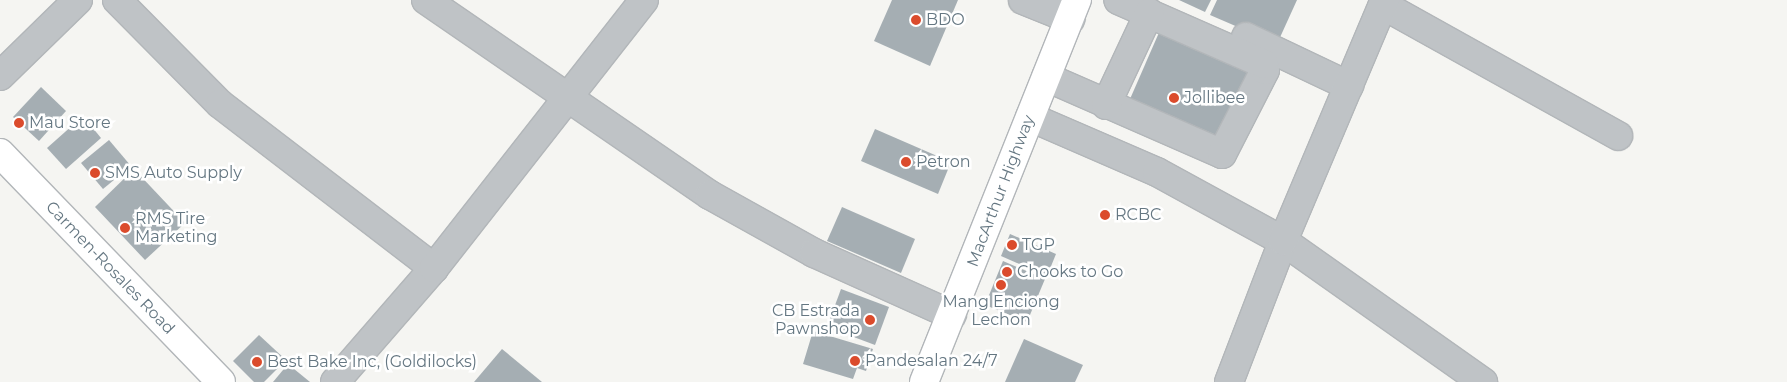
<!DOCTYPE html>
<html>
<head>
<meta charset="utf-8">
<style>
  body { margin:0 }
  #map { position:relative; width:1787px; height:382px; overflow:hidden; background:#f5f5f2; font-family:Montserrat,sans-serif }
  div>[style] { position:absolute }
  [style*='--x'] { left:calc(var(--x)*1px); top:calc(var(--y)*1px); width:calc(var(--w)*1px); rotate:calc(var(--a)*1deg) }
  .building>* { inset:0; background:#a5aeb3 }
  .roads { filter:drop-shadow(1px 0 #b2b6b9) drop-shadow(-1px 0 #b2b6b9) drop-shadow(0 1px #b2b6b9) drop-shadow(0 -1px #b2b6b9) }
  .minor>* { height:28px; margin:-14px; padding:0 14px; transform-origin:14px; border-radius:14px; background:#bfc3c6 }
  .highway>* { height:28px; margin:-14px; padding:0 14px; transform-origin:14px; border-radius:14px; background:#fff }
  .dots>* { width:14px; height:14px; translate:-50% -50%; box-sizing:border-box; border:2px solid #fff; border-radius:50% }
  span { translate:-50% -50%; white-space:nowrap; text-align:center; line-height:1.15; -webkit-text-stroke:5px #fff; paint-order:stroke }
  .poi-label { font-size:16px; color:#657782 }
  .left { translate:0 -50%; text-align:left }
  .right { translate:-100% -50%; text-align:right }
  .street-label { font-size:16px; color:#657782 }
</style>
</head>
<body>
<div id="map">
  <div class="building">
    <div style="clip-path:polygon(892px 0,958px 0,930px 66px,874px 41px)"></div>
    <div style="clip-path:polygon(1179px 0,1211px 0,1205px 12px)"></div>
    <div style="clip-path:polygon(1217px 0,1297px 0,1277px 44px,1210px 15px)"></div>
    <div style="clip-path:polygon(1161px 28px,1252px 68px,1221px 139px,1130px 99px)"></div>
    <div style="clip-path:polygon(41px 87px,66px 111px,39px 141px,13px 117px)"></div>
    <div style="clip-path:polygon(83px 116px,101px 138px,66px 169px,47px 148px)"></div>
    <div style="clip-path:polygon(875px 129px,951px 162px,938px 194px,861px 161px)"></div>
    <div style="clip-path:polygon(109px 140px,131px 166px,103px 189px,81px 163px)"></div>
    <div style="clip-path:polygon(134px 169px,185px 223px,145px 260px,95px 207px)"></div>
    <div style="clip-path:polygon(842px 207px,915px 239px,901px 273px,827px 241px)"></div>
    <div style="clip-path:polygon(1010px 234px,1056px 254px,1047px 276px,1001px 256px)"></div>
    <div style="clip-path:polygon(1003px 261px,1045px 279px,1027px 322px,985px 305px)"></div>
    <div style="clip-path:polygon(841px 289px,889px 307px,875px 345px,827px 327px)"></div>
    <div style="clip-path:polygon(813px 331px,873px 349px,866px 371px,857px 368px,853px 379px,803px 364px)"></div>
    <div style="clip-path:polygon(259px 335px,286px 360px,264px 382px,254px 382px,233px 361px)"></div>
    <div style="clip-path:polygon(1024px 339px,1083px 365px,1075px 382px,1005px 382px)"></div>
    <div style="clip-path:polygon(502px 349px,542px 382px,474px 382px)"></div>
    <div style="clip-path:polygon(288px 364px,310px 382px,273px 382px)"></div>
  </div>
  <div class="roads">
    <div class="minor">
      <div style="--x:117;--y:0;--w:146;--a:45.3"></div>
      <div style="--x:220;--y:104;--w:270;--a:37.5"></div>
      <div style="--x:426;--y:0;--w:345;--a:34.5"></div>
      <div style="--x:710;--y:195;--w:119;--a:29.1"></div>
      <div style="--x:814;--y:253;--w:151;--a:24.2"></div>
      <div style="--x:1023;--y:0;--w:51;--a:22"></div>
      <div style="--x:1383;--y:5;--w:269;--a:29.1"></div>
      <div style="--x:1246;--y:37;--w:114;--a:25.4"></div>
      <div style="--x:0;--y:76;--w:109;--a:-44.3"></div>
      <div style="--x:1046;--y:77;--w:192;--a:23.6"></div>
      <div style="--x:1222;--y:154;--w:94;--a:-62.9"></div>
      <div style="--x:1265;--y:70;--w:6;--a:-99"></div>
      <div style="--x:1264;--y:64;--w:159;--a:-156.3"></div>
      <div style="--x:1106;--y:105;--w:102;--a:-64.9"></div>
      <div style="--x:1030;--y:117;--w:138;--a:23.4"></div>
      <div style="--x:1157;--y:172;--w:144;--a:28.7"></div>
      <div style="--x:1283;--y:241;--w:245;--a:35.2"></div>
      <div style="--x:335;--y:382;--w:151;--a:-49"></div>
      <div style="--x:434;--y:268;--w:340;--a:-51.9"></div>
      <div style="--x:1229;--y:382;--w:151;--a:-69"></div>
      <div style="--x:1283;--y:241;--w:262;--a:-67.1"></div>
    </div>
    <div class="highway">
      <div style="--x:0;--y:153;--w:318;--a:46"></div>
      <div style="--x:924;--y:382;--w:412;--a:-68.2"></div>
    </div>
  </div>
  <div class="dots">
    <div style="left:916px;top:20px;background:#db4b2c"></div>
    <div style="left:1174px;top:98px;background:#db4b2c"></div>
    <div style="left:19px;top:123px;background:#db4b2c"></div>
    <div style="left:906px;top:162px;background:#db4b2c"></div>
    <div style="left:95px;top:173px;background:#db4b2c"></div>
    <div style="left:1105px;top:215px;background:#db4b2c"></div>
    <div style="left:125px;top:228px;background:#db4b2c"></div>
    <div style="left:1012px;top:245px;background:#db4b2c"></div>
    <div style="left:1007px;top:272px;background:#db4b2c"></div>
    <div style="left:1001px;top:285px;background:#db4b2c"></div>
    <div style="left:870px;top:320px;background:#db4b2c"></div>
    <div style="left:855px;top:361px;background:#db4b2c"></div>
    <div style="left:257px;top:362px;background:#db4b2c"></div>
  </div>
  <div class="poi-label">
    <span class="left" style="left:926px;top:20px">BDO</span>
    <span class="left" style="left:1184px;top:98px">Jollibee</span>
    <span class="left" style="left:29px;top:123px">Mau Store</span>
    <span class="left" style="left:916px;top:162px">Petron</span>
    <span class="left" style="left:105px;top:173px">SMS Auto Supply</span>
    <span class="left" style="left:1115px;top:215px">RCBC</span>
    <span class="left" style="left:135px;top:228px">RMS Tire<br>Marketing</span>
    <span class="left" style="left:1022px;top:245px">TGP</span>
    <span class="left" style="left:1017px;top:272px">Chooks to Go</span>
    <span style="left:1001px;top:311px">Mang Enciong<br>Lechon</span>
    <span class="right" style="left:860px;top:320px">CB Estrada<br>Pawnshop</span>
    <span class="left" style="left:865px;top:361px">Pandesalan 24/7</span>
    <span class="left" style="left:267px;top:362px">Best Bake Inc, (Goldilocks)</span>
  </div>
  <div class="street-label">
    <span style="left:1001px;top:191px;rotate:-69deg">MacArthur Highway</span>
    <span style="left:110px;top:268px;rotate:46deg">Carmen-Rosales Road</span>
  </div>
</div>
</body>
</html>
